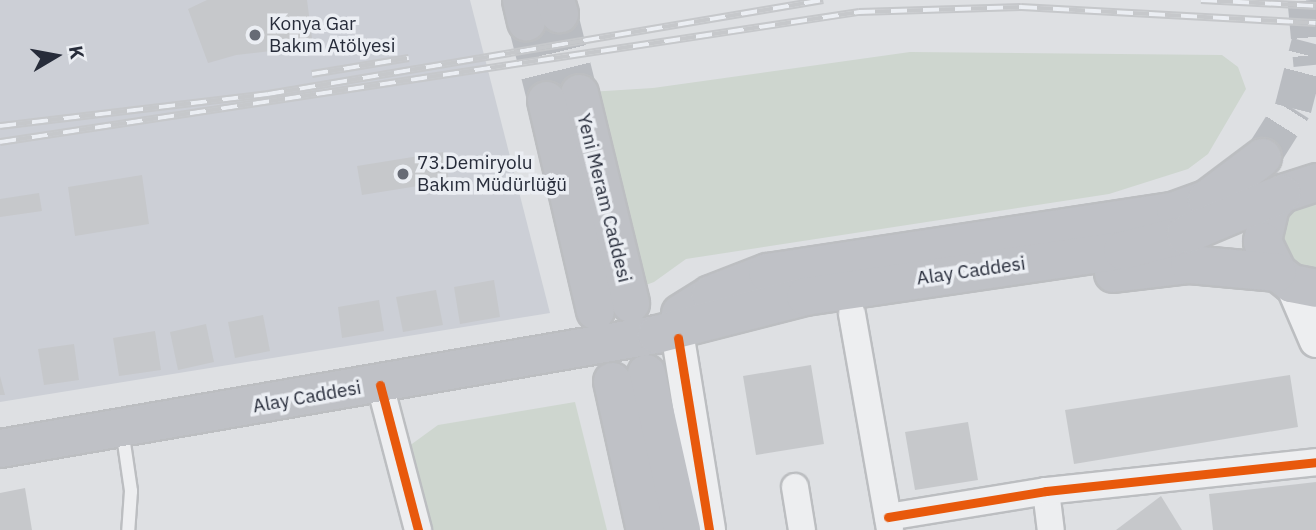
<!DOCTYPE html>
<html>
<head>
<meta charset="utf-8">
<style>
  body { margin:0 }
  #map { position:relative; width:1316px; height:530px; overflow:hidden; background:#dee0e3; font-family:"IBM Plex Sans",sans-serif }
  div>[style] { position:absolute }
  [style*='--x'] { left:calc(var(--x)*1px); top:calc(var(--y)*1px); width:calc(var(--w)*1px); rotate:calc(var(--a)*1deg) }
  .built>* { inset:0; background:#cccfd6 }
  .green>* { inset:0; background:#ced6cf }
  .building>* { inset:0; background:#c6c8cb }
  .secondary-tunnel>* { height:37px; margin-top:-18.5px; transform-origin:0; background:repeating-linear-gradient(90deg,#b9bcc1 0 37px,transparent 0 55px) }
  .roads { filter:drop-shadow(2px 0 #bcbec1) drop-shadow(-2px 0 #bcbec1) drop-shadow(0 2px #bcbec1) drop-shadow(0 -2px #bcbec1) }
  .service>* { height:12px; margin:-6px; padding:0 6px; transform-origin:6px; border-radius:6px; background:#edeef0 }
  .minor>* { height:26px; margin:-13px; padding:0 13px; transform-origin:13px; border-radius:13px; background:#edeef0 }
  .tertiary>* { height:32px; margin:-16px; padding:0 16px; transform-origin:16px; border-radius:16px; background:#edeef0 }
  .secondary>* { height:37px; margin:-18.5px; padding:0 18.5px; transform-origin:18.5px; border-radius:18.5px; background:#bfc1c6 }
  .rail>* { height:8px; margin-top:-4px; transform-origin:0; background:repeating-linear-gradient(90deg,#ebeef3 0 16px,#c6c8cb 0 32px); box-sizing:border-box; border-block:2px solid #c6c8cb }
  .cycleway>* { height:9px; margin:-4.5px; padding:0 4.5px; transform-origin:4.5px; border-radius:4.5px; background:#e8590c }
  .dots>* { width:19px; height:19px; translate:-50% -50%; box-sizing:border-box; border:4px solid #ebeef3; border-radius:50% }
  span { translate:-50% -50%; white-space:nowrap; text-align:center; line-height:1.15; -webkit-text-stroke:7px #ebeef3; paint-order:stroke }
  .poi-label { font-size:19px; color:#272c3a }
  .left { translate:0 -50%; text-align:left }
  .street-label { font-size:19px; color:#272c3a }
  .north { position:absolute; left:21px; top:21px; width:70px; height:70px; -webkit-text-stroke:5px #ebeef3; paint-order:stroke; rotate:80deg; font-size:19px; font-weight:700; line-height:28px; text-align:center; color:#272c3a }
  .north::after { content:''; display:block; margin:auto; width:24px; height:32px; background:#272c3a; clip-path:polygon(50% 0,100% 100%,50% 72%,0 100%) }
</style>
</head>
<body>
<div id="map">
  <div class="built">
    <div style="clip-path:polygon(0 0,470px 0,550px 313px,0 402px)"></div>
  </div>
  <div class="green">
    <div style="clip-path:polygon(910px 52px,1222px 55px,1238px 67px,1246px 89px,1208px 154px,1188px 169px,1109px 194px,686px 259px,654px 282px,635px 289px,573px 93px,653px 88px)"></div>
    <div style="clip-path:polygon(1316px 200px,1316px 271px,1301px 271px,1282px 257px,1278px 222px,1293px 205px)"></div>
    <div style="clip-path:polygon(575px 402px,607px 530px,428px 530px,405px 449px,438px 425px)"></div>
  </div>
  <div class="building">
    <div style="clip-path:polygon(207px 0,307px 0,313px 46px,236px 55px,208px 63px,188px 9px)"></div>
    <div style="clip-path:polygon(444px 152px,449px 181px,362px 195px,357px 166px)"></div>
    <div style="clip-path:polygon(142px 175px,149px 224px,75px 236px,68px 187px)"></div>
    <div style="clip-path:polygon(39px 193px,42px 211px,0 217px,0 199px)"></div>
    <div style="clip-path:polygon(494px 280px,500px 317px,460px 324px,454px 287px)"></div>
    <div style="clip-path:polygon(436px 290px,443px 325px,403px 332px,396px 297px)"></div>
    <div style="clip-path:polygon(379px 300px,384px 331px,342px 338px,338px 307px)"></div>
    <div style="clip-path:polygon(263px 315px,270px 351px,235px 358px,228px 322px)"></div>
    <div style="clip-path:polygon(206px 324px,214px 362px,178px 370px,170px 332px)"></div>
    <div style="clip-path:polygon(155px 331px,161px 370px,119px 376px,113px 338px)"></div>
    <div style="clip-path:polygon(74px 344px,79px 380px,44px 385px,38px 349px)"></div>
    <div style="clip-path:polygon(811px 365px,824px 444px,756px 455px,743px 376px)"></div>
    <div style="clip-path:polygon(1290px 375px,1298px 427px,1074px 464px,1065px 410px)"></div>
    <div style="clip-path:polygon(0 376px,5px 395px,0 395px)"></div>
    <div style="clip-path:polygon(968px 422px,978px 480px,915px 490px,905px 432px)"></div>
    <div style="clip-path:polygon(1316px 482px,1316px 530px,1213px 530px,1209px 494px)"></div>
    <div style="clip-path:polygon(25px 488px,32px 530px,0 530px,0 493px)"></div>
    <div style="clip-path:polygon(1161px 496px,1182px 530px,1116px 530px)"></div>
  </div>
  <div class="secondary-tunnel">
    <div style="--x:1306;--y:0;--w:65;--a:84.7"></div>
    <div style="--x:559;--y:13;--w:82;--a:76"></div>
    <div style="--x:526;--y:21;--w:81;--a:75.8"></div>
    <div style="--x:1262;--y:157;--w:58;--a:-57.7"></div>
    <div style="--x:1293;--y:108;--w:68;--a:-75.6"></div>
  </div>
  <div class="roads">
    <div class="service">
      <div style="--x:122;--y:429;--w:63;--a:81.7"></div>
      <div style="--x:131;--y:491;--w:39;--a:94"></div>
    </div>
    <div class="minor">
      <div style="--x:852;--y:314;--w:219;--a:80"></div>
      <div style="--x:380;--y:385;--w:150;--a:75.3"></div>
      <div style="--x:795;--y:487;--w:44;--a:80.8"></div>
      <div style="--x:1046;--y:491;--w:39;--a:83"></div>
      <div style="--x:888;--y:517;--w:160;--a:-9.3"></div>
      <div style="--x:1046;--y:491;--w:272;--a:-6.1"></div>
    </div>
    <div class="tertiary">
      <div style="--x:1291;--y:283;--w:63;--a:66.7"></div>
      <div style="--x:678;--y:338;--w:194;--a:80.8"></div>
    </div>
    <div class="secondary">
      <div style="--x:521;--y:0;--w:22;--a:77"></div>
      <div style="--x:555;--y:0;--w:14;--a:73"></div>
      <div style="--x:579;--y:93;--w:216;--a:76.3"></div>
      <div style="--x:546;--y:100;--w:216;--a:76.9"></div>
      <div style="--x:1316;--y:182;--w:36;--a:162"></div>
      <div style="--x:1282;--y:193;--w:18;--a:133"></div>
      <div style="--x:1270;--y:206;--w:36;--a:103"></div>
      <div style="--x:1262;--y:241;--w:34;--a:64"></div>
      <div style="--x:1277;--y:272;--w:18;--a:38"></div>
      <div style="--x:1291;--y:283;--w:25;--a:11"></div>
      <div style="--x:1113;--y:273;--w:77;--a:-6.8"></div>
      <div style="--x:1189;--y:264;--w:88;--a:5.2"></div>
      <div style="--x:680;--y:313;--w:36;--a:-32"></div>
      <div style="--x:710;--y:294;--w:61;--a:-21.1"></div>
      <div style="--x:767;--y:272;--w:413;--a:-8.6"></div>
      <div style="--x:1175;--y:210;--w:33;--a:-20"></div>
      <div style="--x:1206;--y:199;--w:70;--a:-36.9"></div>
      <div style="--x:646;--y:373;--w:161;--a:77.4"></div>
      <div style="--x:612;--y:381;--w:153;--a:77.5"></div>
      <div style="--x:0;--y:448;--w:666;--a:-9.86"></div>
      <div style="--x:656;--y:334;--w:154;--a:-14.3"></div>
      <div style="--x:805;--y:296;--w:320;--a:-8.3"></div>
      <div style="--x:1122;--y:250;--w:65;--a:-14.3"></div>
      <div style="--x:1185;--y:234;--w:105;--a:-22.9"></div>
    </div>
  </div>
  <div class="rail">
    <div style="--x:1201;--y:0;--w:115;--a:3"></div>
    <div style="--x:312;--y:74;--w:98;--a:-9.4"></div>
    <div style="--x:0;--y:126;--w:270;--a:-6.8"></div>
    <div style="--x:268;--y:94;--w:563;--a:-9.61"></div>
    <div style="--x:0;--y:142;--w:869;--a:-8.61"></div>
    <div style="--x:859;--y:12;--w:162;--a:-1.8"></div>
    <div style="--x:1021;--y:7;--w:295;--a:3.1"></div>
  </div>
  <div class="cycleway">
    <div style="--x:678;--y:338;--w:194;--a:80.8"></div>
    <div style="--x:380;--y:385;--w:150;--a:75.3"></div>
    <div style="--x:888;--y:517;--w:160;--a:-9.3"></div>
    <div style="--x:1046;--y:491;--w:272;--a:-6.1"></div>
  </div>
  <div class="dots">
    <div style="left:255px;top:35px;background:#676b75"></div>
    <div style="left:403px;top:174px;background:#676b75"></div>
  </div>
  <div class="poi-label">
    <span class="left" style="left:269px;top:35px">Konya Gar<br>Bakım Atölyesi</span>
    <span class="left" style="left:417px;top:174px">73.Demiryolu<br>Bakım Müdürlüğü</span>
  </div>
  <div class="street-label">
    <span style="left:604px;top:198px;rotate:76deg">Yeni Meram Caddesi</span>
    <span style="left:971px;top:271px;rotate:-8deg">Alay Caddesi</span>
    <span style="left:307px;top:397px;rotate:-10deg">Alay Caddesi</span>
  </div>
  <div class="north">K</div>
</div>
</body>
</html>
